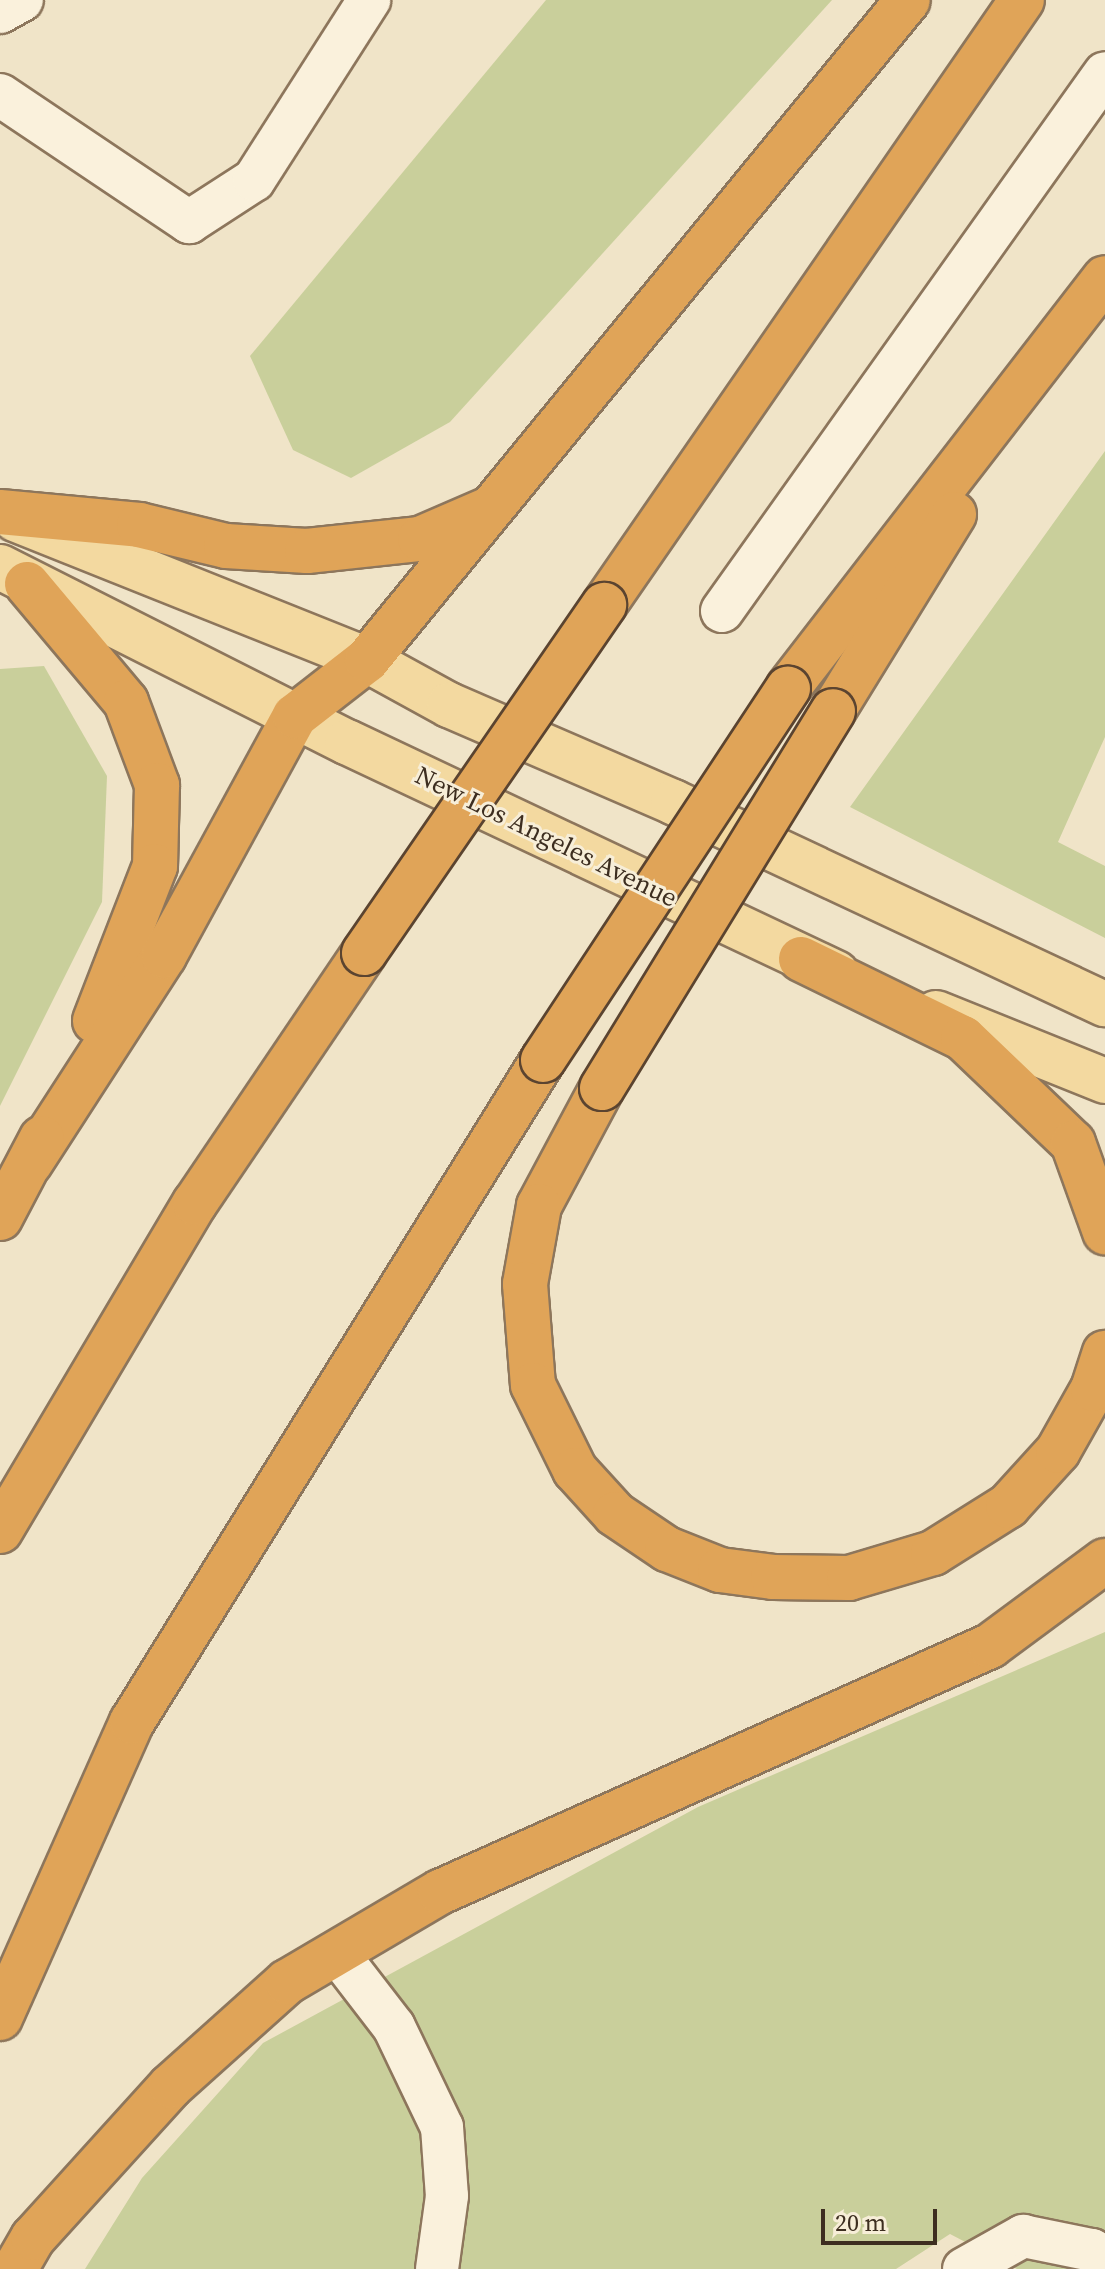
<!DOCTYPE html>
<html>
<head>
<meta charset="utf-8">
<style>
  body { margin:0 }
  #map { position:relative; width:1105px; height:2269px; overflow:hidden; background:#f0e4c8; font-family:"Source Serif 4",serif }
  div>[style] { position:absolute }
  [style*='--x'] { left:calc(var(--x)*1px); top:calc(var(--y)*1px); width:calc(var(--w)*1px); rotate:calc(var(--a)*1deg) }
  .green>* { inset:0; background:#c9cf9b }
  .roads { filter:drop-shadow(2px 0 #8d765c) drop-shadow(-2px 0 #8d765c) drop-shadow(0 2px #8d765c) drop-shadow(0 -2px #8d765c) }
  .minor>* { height:42px; margin:-21px; padding:0 21px; transform-origin:21px; border-radius:21px; background:#faf1dc }
  .major>* { height:44px; margin:-22px; padding:0 22px; transform-origin:22px; border-radius:22px; background:#f3d9a0 }
  .highway>* { height:44px; margin:-22px; padding:0 22px; transform-origin:22px; border-radius:22px; background:#e0a458 }
  .bridges { filter:drop-shadow(2px 0 #5b4430) drop-shadow(-2px 0 #5b4430) drop-shadow(0 2px #5b4430) drop-shadow(0 -2px #5b4430) }
  .highway-bridge>* { height:44px; margin:-22px; padding:0 22px; transform-origin:22px; border-radius:22px; background:#e0a458 }
  span { translate:-50% -50%; white-space:nowrap; text-align:center; line-height:1.15; -webkit-text-stroke:6px #f7eed8; paint-order:stroke }
  .street-label { font-size:26px; color:#3d2e20 }
  .scale { position:absolute; left:821px; top:2209px; width:116px; height:36px; box-sizing:border-box; border:4px solid #3d2e20; border-top:0; padding-left:10px; font-size:24px; line-height:28px; white-space:nowrap; color:#3d2e20; -webkit-text-stroke:6px #f7eed8; paint-order:stroke }
</style>
</head>
<body>
<div id="map">
  <div class="green">
    <div style="clip-path:polygon(546px 0,832px 0,450px 422px,351px 478px,293px 450px,250px 356px)"></div>
    <div style="clip-path:polygon(1105px 451px,1105px 737px,1058px 842px,1105px 866px,1105px 938px,850px 807px)"></div>
    <div style="clip-path:polygon(44px 666px,107px 776px,102px 902px,0 1106px,0 669px)"></div>
    <div style="clip-path:polygon(1105px 1632px,1105px 2269px,1017px 2269px,950px 2234px,896px 2269px,85px 2269px,142px 2178px,263px 2043px,698px 1807px)"></div>
  </div>
  <div class="roads">
    <div class="minor">
      <div style="--x:0;--y:12;--w:25;--a:-29"></div>
      <div style="--x:0;--y:95;--w:228;--a:33.9"></div>
      <div style="--x:189;--y:222;--w:77;--a:-32.9"></div>
      <div style="--x:254;--y:180;--w:214;--a:-57.4"></div>
      <div style="--x:722;--y:611;--w:660;--a:-54.55"></div>
      <div style="--x:337;--y:1953;--w:93;--a:52.4"></div>
      <div style="--x:394;--y:2027;--w:111;--a:64.4"></div>
      <div style="--x:442;--y:2127;--w:69;--a:85.9"></div>
      <div style="--x:447;--y:2196;--w:74;--a:97.8"></div>
      <div style="--x:964;--y:2269;--w:68;--a:-29.2"></div>
      <div style="--x:1023;--y:2236;--w:70;--a:11.5"></div>
      <div style="--x:1092;--y:2250;--w:15;--a:32"></div>
    </div>
    <div class="major">
      <div style="--x:15;--y:519;--w:379;--a:21.8"></div>
      <div style="--x:367;--y:660;--w:94;--a:28.8"></div>
      <div style="--x:449;--y:705;--w:244;--a:23.4"></div>
      <div style="--x:673;--y:802;--w:477;--a:25.1"></div>
      <div style="--x:0;--y:567;--w:389;--a:26.8"></div>
      <div style="--x:347;--y:742;--w:541;--a:25.29"></div>
      <div style="--x:936;--y:1013;--w:182;--a:21.9"></div>
    </div>
    <div class="highway">
      <div style="--x:0;--y:512;--w:140;--a:5.3"></div>
      <div style="--x:139;--y:525;--w:89;--a:13.6"></div>
      <div style="--x:226;--y:546;--w:81;--a:3.5"></div>
      <div style="--x:307;--y:551;--w:114;--a:-6.1"></div>
      <div style="--x:420;--y:539;--w:73;--a:-23.4"></div>
      <div style="--x:27;--y:584;--w:154;--a:50"></div>
      <div style="--x:126;--y:702;--w:89;--a:69.5"></div>
      <div style="--x:157;--y:785;--w:81;--a:91.4"></div>
      <div style="--x:155;--y:866;--w:166;--a:111.2"></div>
      <div style="--x:604;--y:605;--w:735;--a:-55.36"></div>
      <div style="--x:788;--y:688;--w:518;--a:-52.29"></div>
      <div style="--x:833;--y:711;--w:231;--a:-58.4"></div>
      <div style="--x:801;--y:959;--w:180;--a:26"></div>
      <div style="--x:963;--y:1038;--w:152;--a:43.7"></div>
      <div style="--x:1073;--y:1143;--w:95;--a:70.2"></div>
      <div style="--x:602;--y:1088;--w:134;--a:118.1"></div>
      <div style="--x:539;--y:1206;--w:79;--a:100.2"></div>
      <div style="--x:525;--y:1284;--w:101;--a:85.5"></div>
      <div style="--x:533;--y:1385;--w:95;--a:63.7"></div>
      <div style="--x:575;--y:1470;--w:59;--a:47.7"></div>
      <div style="--x:615;--y:1514;--w:63;--a:33.9"></div>
      <div style="--x:667;--y:1549;--w:57;--a:21.6"></div>
      <div style="--x:720;--y:1570;--w:53;--a:7.5"></div>
      <div style="--x:773;--y:1577;--w:76;--a:0.8"></div>
      <div style="--x:849;--y:1578;--w:88;--a:-16.6"></div>
      <div style="--x:933;--y:1553;--w:89;--a:-32.1"></div>
      <div style="--x:1008;--y:1506;--w:74;--a:-47.7"></div>
      <div style="--x:1058;--y:1451;--w:71;--a:-60.6"></div>
      <div style="--x:1093;--y:1389;--w:38;--a:-72"></div>
      <div style="--x:30;--y:1163;--w:247;--a:-57.1"></div>
      <div style="--x:164;--y:956;--w:273;--a:-61.4"></div>
      <div style="--x:295;--y:716;--w:91;--a:-37.9"></div>
      <div style="--x:367;--y:660;--w:853;--a:-50.66"></div>
      <div style="--x:0;--y:1218;--w:90;--a:-62.3"></div>
      <div style="--x:0;--y:1531;--w:382;--a:-59.3"></div>
      <div style="--x:195;--y:1203;--w:302;--a:-55.9"></div>
      <div style="--x:0;--y:2018;--w:324;--a:-66"></div>
      <div style="--x:132;--y:1722;--w:779;--a:-58.17"></div>
      <div style="--x:15;--y:2269;--w:36;--a:-60"></div>
      <div style="--x:33;--y:2238;--w:205;--a:-47.8"></div>
      <div style="--x:171;--y:2086;--w:156;--a:-41.9"></div>
      <div style="--x:287;--y:1982;--w:178;--a:-30.5"></div>
      <div style="--x:440;--y:1892;--w:603;--a:-24.1"></div>
      <div style="--x:990;--y:1646;--w:143;--a:-36.5"></div>
    </div>
  </div>
  <div class="bridges">
    <div class="highway-bridge">
      <div style="--x:364;--y:953;--w:423;--a:-55.4"></div>
      <div style="--x:543;--y:1060;--w:445;--a:-56.6"></div>
      <div style="--x:602;--y:1088;--w:442;--a:-58.5"></div>
    </div>
  </div>
  <div class="street-label">
    <span style="left:546px;top:837px;rotate:26deg">New Los Angeles Avenue</span>
  </div>
  <div class="scale">20 m</div>
</div>
</body>
</html>
